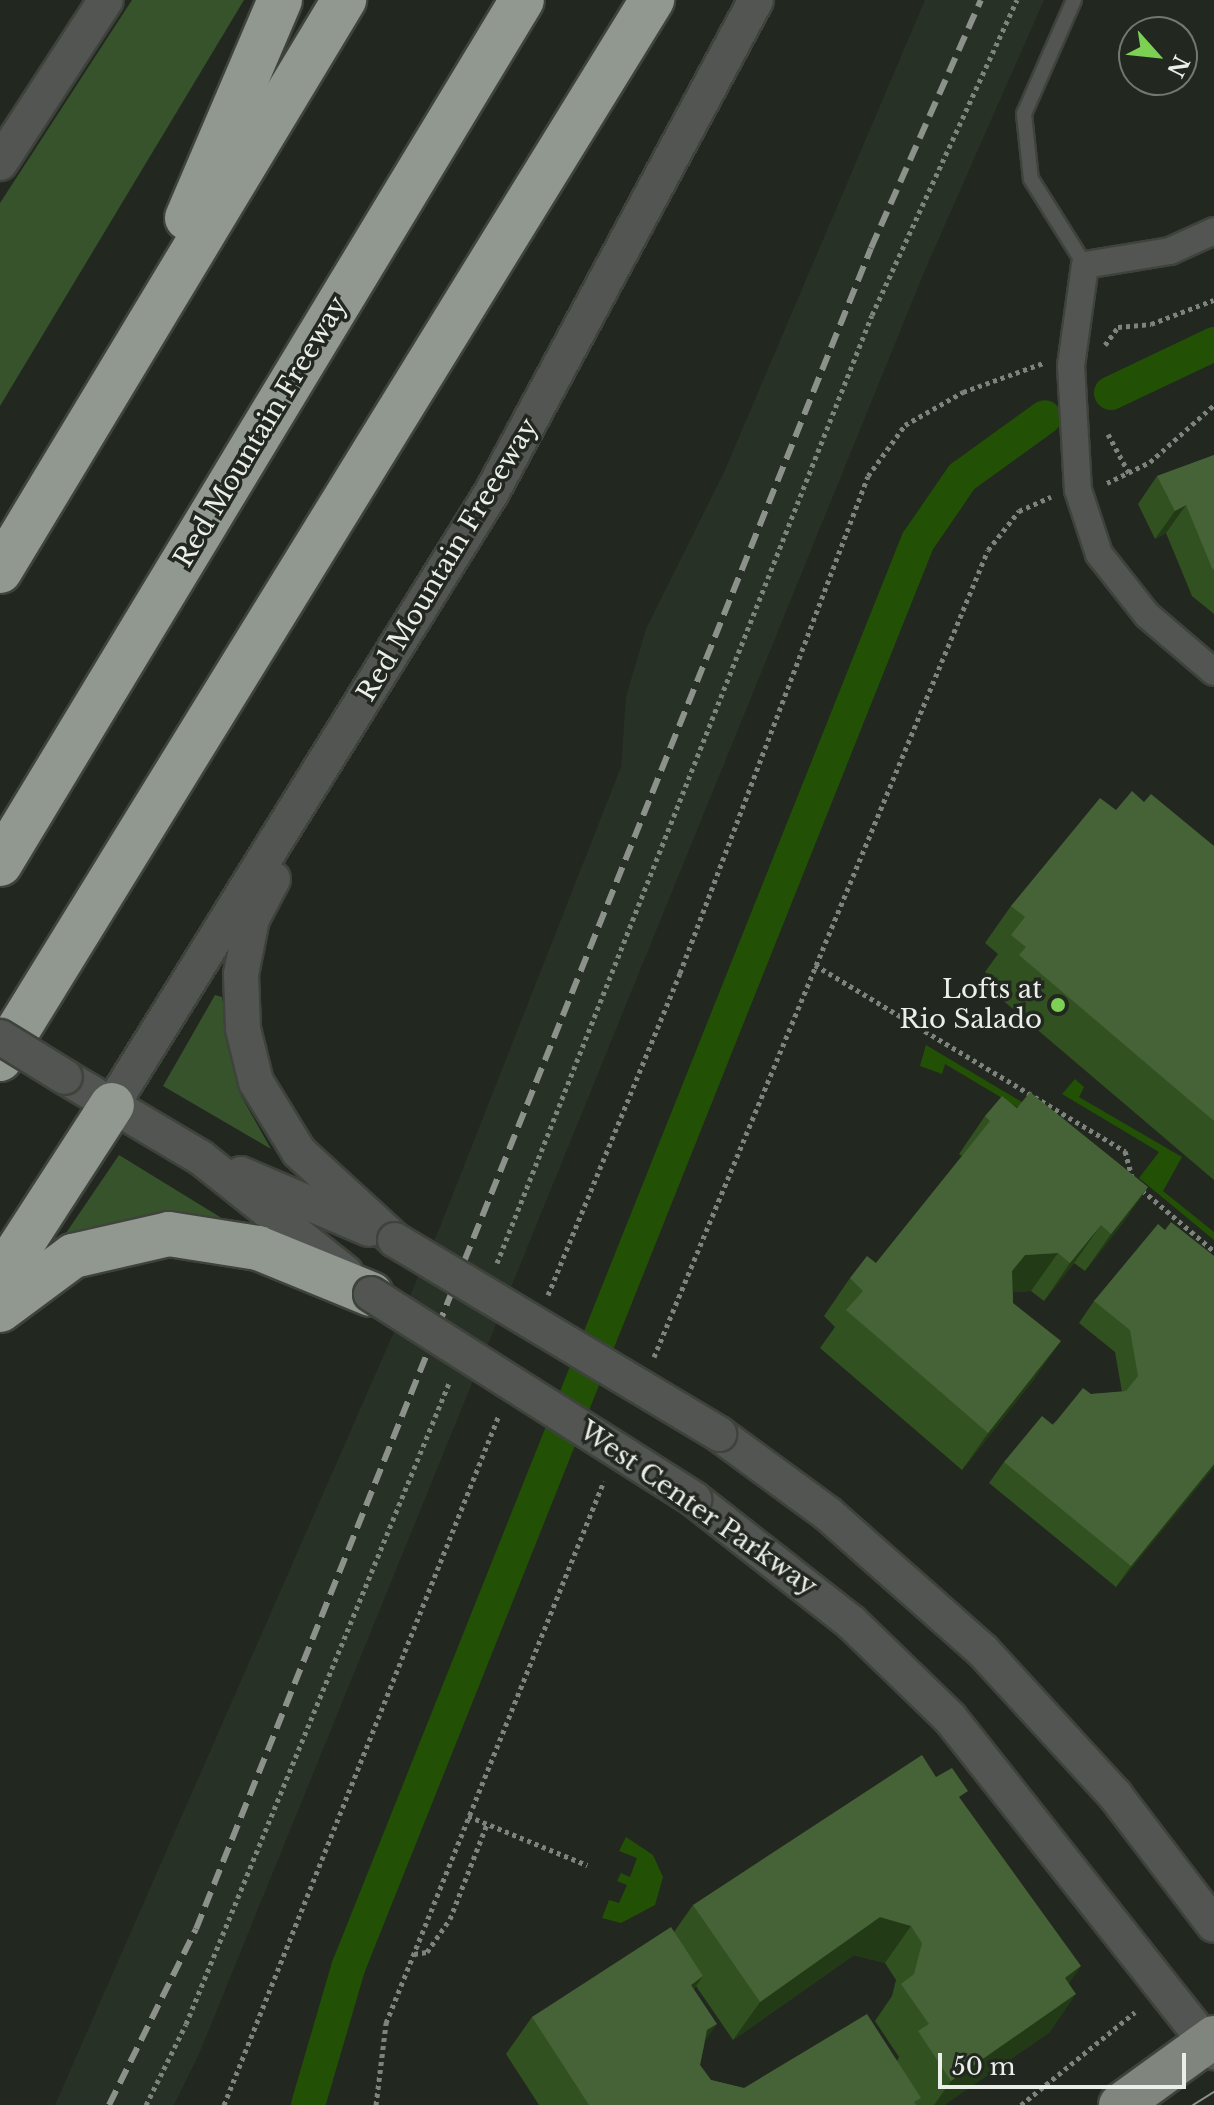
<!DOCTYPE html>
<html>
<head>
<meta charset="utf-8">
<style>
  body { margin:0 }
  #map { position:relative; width:1214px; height:2105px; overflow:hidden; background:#222720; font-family:"Libre Baskerville",serif }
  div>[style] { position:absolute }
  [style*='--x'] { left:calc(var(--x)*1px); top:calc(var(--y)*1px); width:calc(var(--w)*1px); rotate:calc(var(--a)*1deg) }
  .built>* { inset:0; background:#283125 }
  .green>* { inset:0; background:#37532c }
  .water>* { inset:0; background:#225106 }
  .canal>* { height:34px; margin:-17px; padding:0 17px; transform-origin:17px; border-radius:17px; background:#225106 }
  .path>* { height:5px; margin-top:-2.5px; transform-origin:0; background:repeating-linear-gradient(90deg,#7f837d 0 4px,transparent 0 8px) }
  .roads { filter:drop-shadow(2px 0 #3e433c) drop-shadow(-2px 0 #3e433c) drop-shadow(0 2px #3e433c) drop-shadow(0 -2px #3e433c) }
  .service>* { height:14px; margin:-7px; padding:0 7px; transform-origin:7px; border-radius:7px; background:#535552 }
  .minor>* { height:26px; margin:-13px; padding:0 13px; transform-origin:13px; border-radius:13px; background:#535552 }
  .tertiary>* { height:34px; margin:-17px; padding:0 17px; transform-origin:17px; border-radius:17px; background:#535552 }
  .primary>* { height:42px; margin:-21px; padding:0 21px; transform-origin:21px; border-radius:21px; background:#80857e }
  .motorway>* { height:44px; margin:-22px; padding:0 22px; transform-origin:22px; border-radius:22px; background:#91988f }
  .tram>* { height:2px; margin:-1px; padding:0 1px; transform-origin:1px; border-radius:1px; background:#8d918b }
  .rail>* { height:6px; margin-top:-3px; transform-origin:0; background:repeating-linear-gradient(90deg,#8d918b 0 16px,transparent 0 24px) }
  .bridges { filter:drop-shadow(2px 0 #3e433c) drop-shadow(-2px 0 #3e433c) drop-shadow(0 2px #3e433c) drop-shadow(0 -2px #3e433c) }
  .tertiary-bridge>* { height:34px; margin:-17px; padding:0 17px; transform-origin:17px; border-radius:17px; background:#535552 }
  .wall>* { inset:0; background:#315220 }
  .shaded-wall>* { inset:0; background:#233a17 }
  .building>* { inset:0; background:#456336 }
  .dots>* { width:22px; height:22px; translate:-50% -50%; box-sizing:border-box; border:4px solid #222720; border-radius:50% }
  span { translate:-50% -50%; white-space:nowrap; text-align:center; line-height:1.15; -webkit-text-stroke:7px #222720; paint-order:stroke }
  .street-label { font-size:26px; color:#ebeee9 }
  .poi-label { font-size:26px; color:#ebeee9 }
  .right { translate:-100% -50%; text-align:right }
  .north { position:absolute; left:1118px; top:16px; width:80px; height:80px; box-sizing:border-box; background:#222720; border:2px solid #727770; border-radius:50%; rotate:117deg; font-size:22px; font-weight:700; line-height:32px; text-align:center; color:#ebeee9 }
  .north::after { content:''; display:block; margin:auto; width:28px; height:36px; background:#7cd155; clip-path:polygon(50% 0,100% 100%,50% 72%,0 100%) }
  .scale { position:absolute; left:938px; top:2053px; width:248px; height:36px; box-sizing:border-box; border:4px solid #ebeee9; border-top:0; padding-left:10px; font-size:24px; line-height:28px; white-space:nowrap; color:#ebeee9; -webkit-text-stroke:6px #222720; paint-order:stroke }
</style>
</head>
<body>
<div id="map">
  <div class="built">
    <div style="clip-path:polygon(925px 0,1044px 0,925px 270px,199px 2054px,174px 2105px,55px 2105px,440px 1227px,621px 767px,626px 697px,646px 629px,725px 470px)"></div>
  </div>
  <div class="green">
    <div style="clip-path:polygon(132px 0,244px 0,0 406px,0 203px)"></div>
    <div style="clip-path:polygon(215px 995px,222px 997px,239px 1092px,271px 1149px,163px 1086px)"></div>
    <div style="clip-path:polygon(119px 1155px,220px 1217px,165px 1216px,66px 1233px)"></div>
  </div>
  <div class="water">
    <div style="clip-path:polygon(926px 1045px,1027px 1105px,1022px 1110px,945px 1064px,942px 1074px,920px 1066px)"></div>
    <div style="clip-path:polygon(1075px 1079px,1084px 1087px,1079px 1097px,1182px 1157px,1163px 1191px,1214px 1232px,1214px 1240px,1139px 1178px,1159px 1152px,1062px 1094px)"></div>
    <div style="clip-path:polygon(626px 1837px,653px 1855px,663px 1877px,655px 1905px,621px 1923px,602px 1918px,609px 1900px,619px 1903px,627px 1885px,617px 1881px,621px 1873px,630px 1877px,637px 1858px,619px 1851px)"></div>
  </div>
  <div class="canal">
    <div style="--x:1111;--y:393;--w:114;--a:-25.4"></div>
    <div style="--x:308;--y:2105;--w:143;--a:-73.7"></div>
    <div style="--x:348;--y:1968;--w:1537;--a:-68.23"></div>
    <div style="--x:918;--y:541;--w:78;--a:-55.5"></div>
    <div style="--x:962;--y:477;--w:102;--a:-35.9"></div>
  </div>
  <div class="path">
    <div style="--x:1105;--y:345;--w:22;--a:-54"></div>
    <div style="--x:1118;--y:327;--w:33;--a:-5"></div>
    <div style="--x:1151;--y:324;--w:67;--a:-20.9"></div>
    <div style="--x:1108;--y:434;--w:47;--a:61.8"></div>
    <div style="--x:1107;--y:483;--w:48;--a:-26"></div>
    <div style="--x:1150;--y:462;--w:86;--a:-41.7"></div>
    <div style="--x:815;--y:965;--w:362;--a:31"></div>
    <div style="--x:1125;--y:1151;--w:30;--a:75"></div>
    <div style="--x:1142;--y:1190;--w:94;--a:40.3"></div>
    <div style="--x:497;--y:1263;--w:1019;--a:-68.42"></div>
    <div style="--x:872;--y:315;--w:347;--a:-65.3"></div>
    <div style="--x:548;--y:1295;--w:348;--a:-67.7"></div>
    <div style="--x:680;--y:973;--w:531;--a:-69.28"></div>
    <div style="--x:868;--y:476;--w:63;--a:-54"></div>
    <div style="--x:905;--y:425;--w:67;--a:-29.6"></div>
    <div style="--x:963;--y:392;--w:85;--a:-19.9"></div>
    <div style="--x:654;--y:1357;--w:873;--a:-67.52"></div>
    <div style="--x:988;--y:550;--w:50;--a:-51.5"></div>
    <div style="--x:1019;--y:511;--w:35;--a:-24"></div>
    <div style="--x:468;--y:1816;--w:129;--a:22.4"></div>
    <div style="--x:414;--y:1954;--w:13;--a:-9"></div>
    <div style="--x:427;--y:1952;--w:40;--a:-55.1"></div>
    <div style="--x:450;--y:1919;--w:102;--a:-68.7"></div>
    <div style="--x:146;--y:2105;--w:90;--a:-63.7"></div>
    <div style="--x:186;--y:2024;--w:693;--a:-67.69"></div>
    <div style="--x:224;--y:2105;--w:743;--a:-68.27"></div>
    <div style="--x:376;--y:2105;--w:83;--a:-83"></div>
    <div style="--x:386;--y:2023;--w:584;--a:-68.09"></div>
    <div style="--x:1021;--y:2105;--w:147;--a:-39.2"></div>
  </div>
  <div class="roads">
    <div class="service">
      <div style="--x:1074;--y:0;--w:124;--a:113.7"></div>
      <div style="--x:1024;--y:114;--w:65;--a:83.9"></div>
      <div style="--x:1031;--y:179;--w:102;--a:57.9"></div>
    </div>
    <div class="minor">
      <div style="--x:1214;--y:231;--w:48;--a:155.6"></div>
      <div style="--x:1170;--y:251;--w:86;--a:170.6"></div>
      <div style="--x:1085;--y:265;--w:102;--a:97.9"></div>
      <div style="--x:1071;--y:366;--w:124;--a:86.8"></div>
      <div style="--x:1078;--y:490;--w:67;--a:71.8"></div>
      <div style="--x:1099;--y:554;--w:78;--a:51.8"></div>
      <div style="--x:1147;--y:615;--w:88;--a:40.4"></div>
    </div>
    <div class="tertiary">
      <div style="--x:0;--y:163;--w:194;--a:-57"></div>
      <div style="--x:273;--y:879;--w:45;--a:117.7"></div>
      <div style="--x:252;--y:919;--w:56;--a:101.3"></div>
      <div style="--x:241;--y:974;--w:55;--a:87.9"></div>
      <div style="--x:243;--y:1029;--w:55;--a:76.2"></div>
      <div style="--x:256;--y:1082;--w:82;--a:58.4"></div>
      <div style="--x:299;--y:1152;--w:130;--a:42.5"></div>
      <div style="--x:65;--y:1077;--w:157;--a:30.7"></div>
      <div style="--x:200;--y:1157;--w:186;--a:38.5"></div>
      <div style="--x:112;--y:1105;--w:721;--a:-58.21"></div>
      <div style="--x:492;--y:492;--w:558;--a:-61.78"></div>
      <div style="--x:241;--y:1174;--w:139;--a:23.3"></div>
      <div style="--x:719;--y:1434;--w:134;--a:36.2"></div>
      <div style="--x:827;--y:1513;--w:208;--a:41.5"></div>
      <div style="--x:983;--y:1651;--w:195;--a:47.5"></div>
      <div style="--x:1115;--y:1795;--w:163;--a:52.7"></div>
      <div style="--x:694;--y:1499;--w:201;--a:38.1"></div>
      <div style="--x:852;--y:1623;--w:136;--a:44.1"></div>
      <div style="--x:950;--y:1718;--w:426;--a:51.7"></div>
    </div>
    <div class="primary">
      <div style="--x:1120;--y:2105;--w:116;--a:-35.9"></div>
    </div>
    <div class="motorway">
      <div style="--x:187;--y:218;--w:237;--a:-66.9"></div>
      <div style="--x:0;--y:571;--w:667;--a:-58.93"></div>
      <div style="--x:0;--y:864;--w:1009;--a:-58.86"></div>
      <div style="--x:0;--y:1059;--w:1244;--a:-58.38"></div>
      <div style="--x:0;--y:1278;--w:206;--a:-57.1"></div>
      <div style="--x:0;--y:1310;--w:91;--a:-36.5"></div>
      <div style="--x:73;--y:1256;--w:98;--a:-12.9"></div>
      <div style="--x:169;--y:1234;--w:90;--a:8.9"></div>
      <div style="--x:258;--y:1248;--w:122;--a:22.2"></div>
    </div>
  </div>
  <div class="tram">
    <div style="--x:1193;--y:2105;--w:25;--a:-32"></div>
  </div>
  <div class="rail">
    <div style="--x:109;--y:2105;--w:196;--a:-63.7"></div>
    <div style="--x:196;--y:1929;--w:1811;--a:-68.12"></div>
    <div style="--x:871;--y:248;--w:271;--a:-66.1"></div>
  </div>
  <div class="bridges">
    <div class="tertiary-bridge">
      <div style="--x:0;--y:1037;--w:76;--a:31.6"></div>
      <div style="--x:395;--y:1240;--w:378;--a:30.9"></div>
      <div style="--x:371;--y:1294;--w:383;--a:32.4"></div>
    </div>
  </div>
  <div class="wall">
    <div style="clip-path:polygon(1214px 455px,1214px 614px,1192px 596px,1166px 533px,1155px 539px,1138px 504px,1157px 476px)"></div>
    <div style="clip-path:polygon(1144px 802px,1214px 846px,1214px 1180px,993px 992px,999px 984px,985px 972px,998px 954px,985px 943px,1011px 906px,1116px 810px)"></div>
    <div style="clip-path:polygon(1017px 1108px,1148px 1187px,1122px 1224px,1085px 1271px,1074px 1263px,1044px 1301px,1031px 1291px,1013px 1292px,1013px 1303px,1035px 1378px,962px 1470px,820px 1348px,835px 1327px,824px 1316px,850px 1278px,876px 1263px,962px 1156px,959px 1154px,985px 1116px)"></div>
    <div style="clip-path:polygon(1165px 1230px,1214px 1256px,1214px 1467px,1116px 1587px,989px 1483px,1004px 1462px,1091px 1394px,1122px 1392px,1115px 1352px,1079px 1323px,1094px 1301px)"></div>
    <div style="clip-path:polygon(evenodd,961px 1800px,1069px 1984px,1050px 2032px,944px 2105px,539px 2105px,506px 2054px,532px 2017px,674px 1932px,693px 1905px,961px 1800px,854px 1955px,885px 1963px,896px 1980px,892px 1996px,875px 2021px,899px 2057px,897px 2061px,744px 2088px,711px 2080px,700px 2065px,705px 2041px,694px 1989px,696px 1986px,733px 2040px,854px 1955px)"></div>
  </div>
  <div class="shaded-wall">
    <div style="clip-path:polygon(1186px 505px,1166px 533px,1155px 539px,1175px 511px)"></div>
    <div style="clip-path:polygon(1148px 1187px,1122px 1224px,1085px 1271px,1111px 1234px)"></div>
    <div style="clip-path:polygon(1101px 1225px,1074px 1263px,1044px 1301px,1070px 1263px)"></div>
    <div style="clip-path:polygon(1058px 1253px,1031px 1291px,999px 1293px,1012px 1271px,1025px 1255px)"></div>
    <div style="clip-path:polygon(1061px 1341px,1035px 1378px,962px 1470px,988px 1433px)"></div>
    <div style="clip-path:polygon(1214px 1464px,1214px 1467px,1116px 1587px,1131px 1566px)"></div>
    <div style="clip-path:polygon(880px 1917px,911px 1926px,885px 1963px,854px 1955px,733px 2040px,760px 2002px)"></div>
    <div style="clip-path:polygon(1081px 1966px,1055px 2004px,1065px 1978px)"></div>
    <div style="clip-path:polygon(703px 1976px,677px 2014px,691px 1985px)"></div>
    <div style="clip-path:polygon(1076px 1994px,1050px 2032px,944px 2105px,934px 2105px,951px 2081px)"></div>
    <div style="clip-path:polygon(717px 2024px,690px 2062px,707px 2030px)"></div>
  </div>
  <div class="building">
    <div style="clip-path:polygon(1214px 455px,1214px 570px,1212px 568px,1186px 505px,1175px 511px,1157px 476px)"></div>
    <div style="clip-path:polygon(1132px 791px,1144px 802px,1151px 794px,1214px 846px,1214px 1121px,1019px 955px,1026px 947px,1011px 935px,1025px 917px,1011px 906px,1100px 798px,1116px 810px)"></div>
    <div style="clip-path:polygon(1030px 1092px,1148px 1187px,1111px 1234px,1101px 1225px,1070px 1263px,1058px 1253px,1025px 1255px,1012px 1271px,1013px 1303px,1061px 1341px,988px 1433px,846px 1310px,863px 1291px,850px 1278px,867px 1256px,876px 1263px,990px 1121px,985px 1116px,1002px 1096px,1017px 1108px)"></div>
    <div style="clip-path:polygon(1171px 1222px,1214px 1256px,1214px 1464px,1131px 1566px,1004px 1462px,1042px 1416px,1053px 1425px,1083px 1388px,1091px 1394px,1126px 1391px,1138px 1376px,1130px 1330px,1094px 1301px,1158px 1224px,1165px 1230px)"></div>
    <div style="clip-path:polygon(922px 1755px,936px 1777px,952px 1768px,968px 1791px,959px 1797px,1081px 1966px,1065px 1978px,1076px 1994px,951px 2081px,918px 2031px,929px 2024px,901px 1984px,914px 1974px,922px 1943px,911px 1926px,880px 1917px,760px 2002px,693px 1905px)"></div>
    <div style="clip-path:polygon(671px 1927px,703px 1976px,691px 1985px,717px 2024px,707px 2030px,700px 2065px,711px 2080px,744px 2088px,867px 2014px,921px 2098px,914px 2102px,916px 2105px,589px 2105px,532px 2017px)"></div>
  </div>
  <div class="dots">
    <div style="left:1058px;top:1005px;background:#7cd155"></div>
  </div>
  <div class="street-label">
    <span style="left:261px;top:432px;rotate:-59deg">Red Mountain Freeway</span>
    <span style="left:448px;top:560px;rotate:-59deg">Red Mountain Freeeway</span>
    <span style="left:698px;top:1509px;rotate:35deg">West Center Parkway</span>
  </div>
  <div class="poi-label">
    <span class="right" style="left:1042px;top:1005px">Lofts at<br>Rio Salado</span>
  </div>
  <div class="north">N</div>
  <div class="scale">50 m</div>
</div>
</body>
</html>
